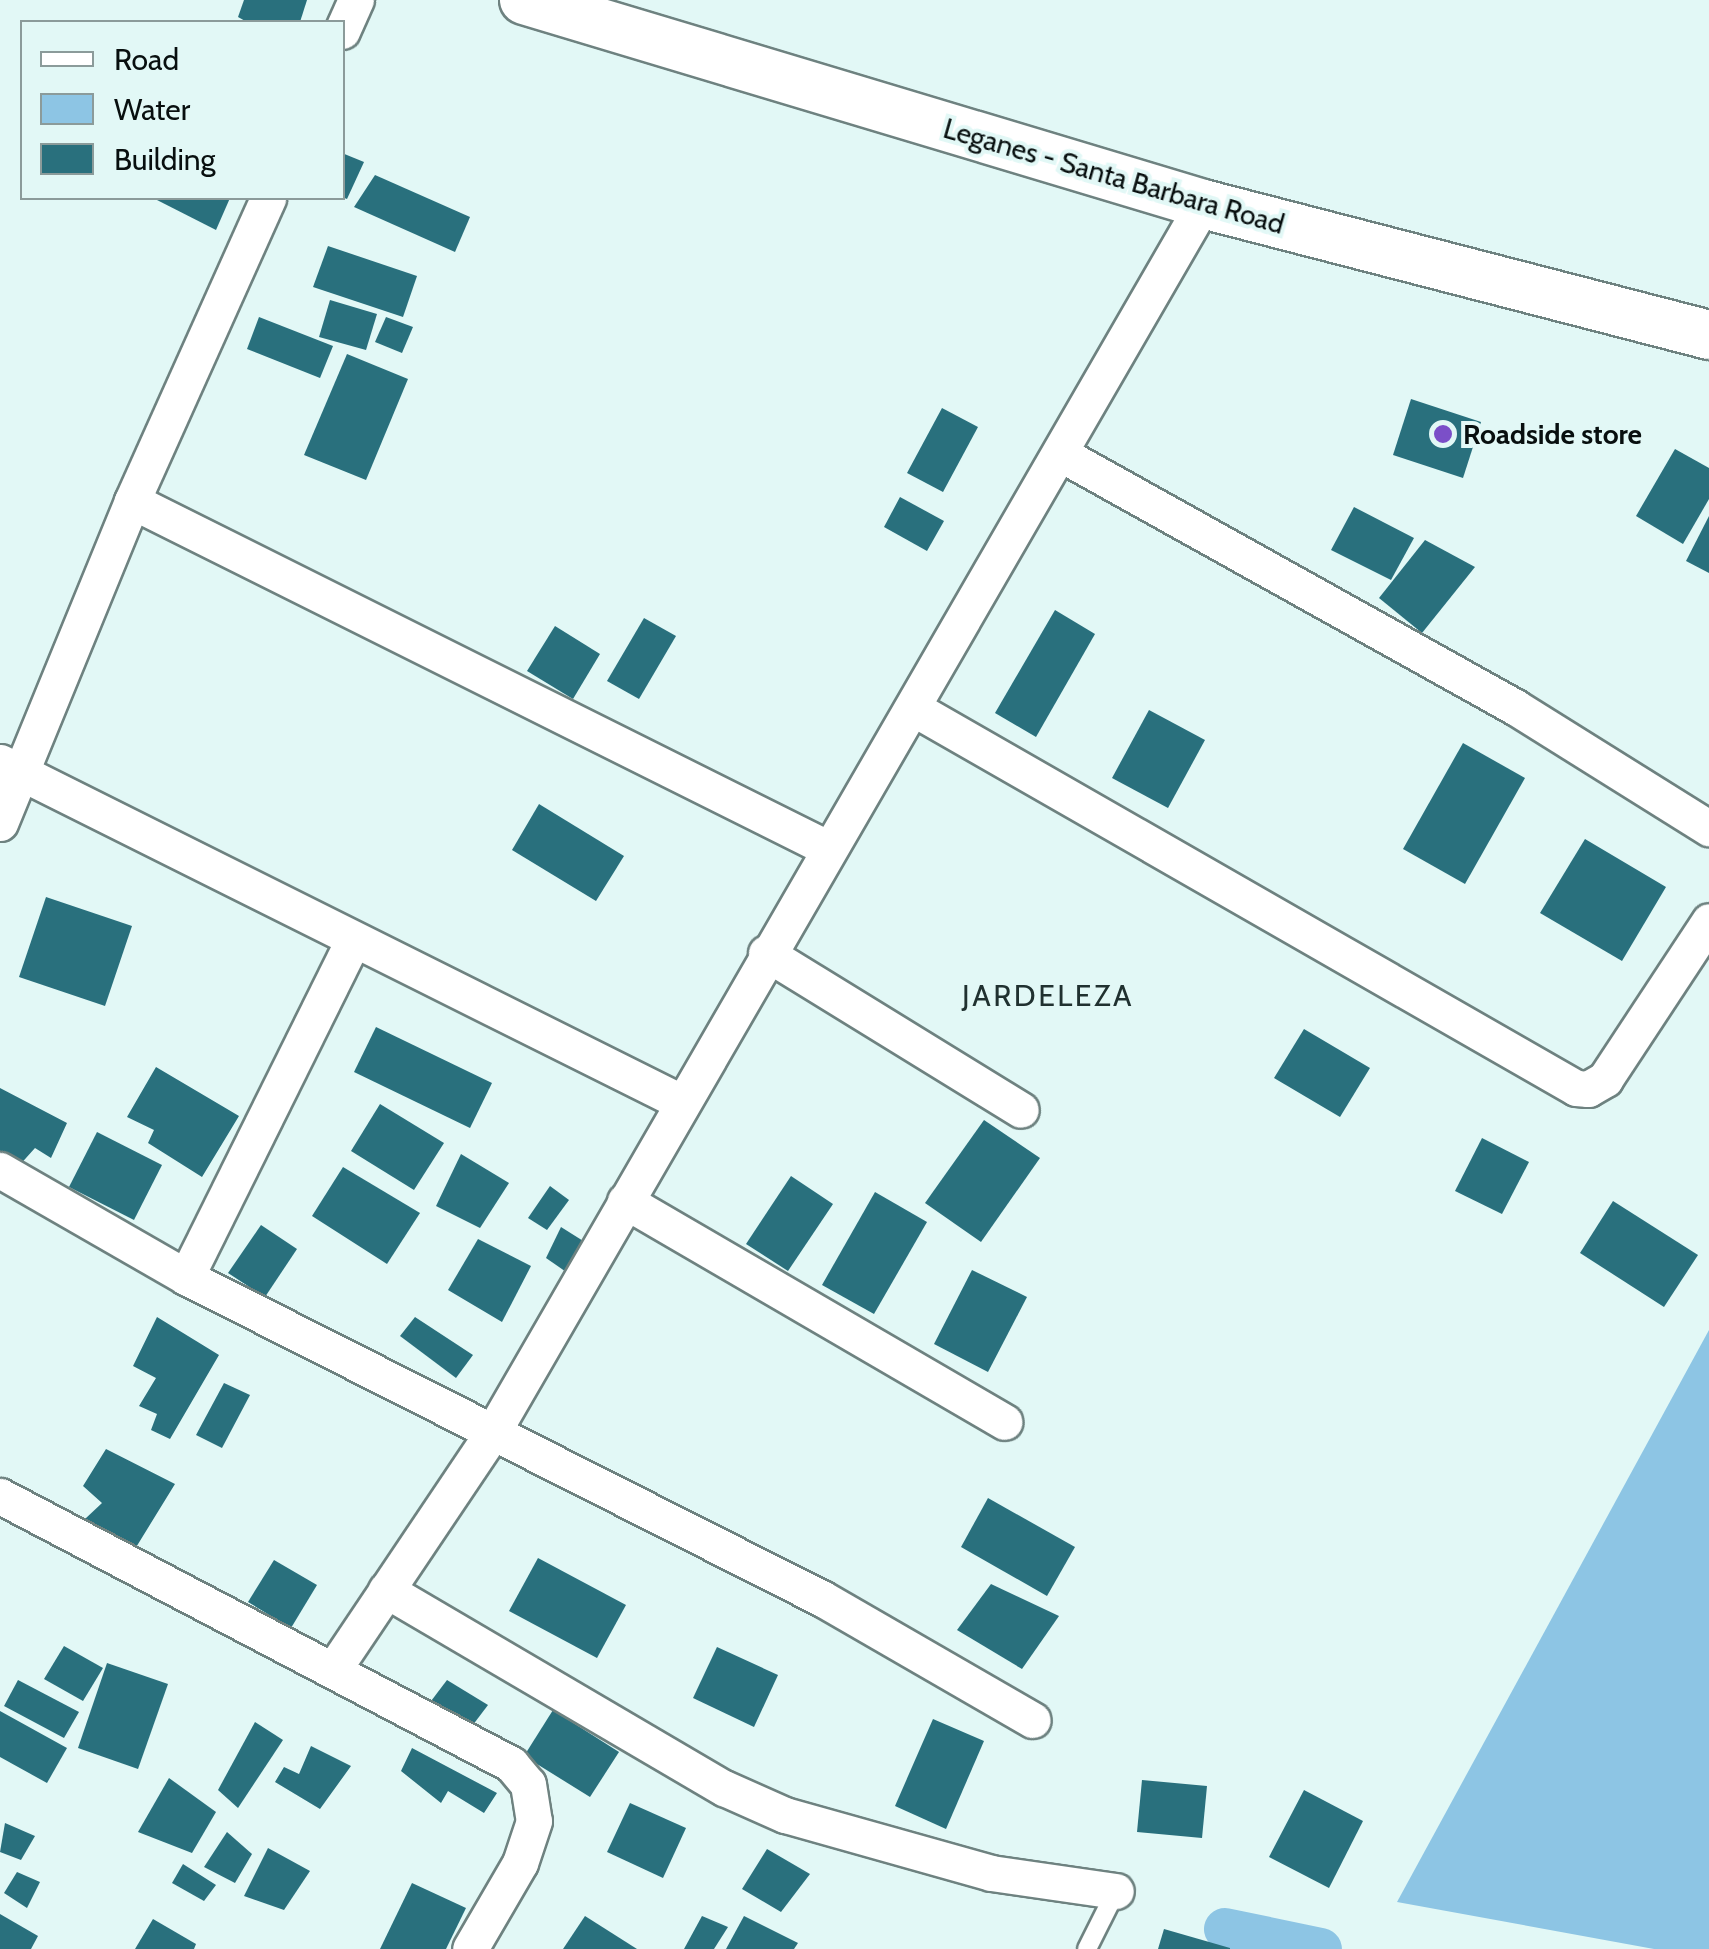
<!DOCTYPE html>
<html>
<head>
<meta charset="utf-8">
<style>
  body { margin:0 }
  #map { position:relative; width:1709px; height:1949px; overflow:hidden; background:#e2f8f6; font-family:Cabin,sans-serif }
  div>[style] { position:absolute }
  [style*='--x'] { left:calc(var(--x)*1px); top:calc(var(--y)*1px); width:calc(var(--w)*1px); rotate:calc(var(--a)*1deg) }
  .water>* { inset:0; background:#8dc5e4 }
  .canal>* { height:42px; margin:-21px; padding:0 21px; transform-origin:21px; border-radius:21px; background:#8dc5e4 }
  .building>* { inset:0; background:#29707d }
  .roads { filter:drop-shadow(2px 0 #6e8280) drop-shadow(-2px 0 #6e8280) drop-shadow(0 2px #6e8280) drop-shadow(0 -2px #6e8280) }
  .service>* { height:18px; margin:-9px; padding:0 9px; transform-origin:9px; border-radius:9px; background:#fff }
  .minor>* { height:35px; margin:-17.5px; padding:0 17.5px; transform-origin:17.5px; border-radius:17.5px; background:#fff }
  .secondary>* { height:48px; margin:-24px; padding:0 24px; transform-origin:24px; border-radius:24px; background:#fff }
  .dots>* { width:28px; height:28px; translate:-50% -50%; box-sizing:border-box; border:5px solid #e2f8f6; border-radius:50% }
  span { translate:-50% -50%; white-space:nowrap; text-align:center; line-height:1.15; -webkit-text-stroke:8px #e2f8f6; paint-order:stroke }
  .street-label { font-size:28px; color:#080f0f }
  .poi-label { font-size:28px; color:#080f0f; font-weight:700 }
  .left { translate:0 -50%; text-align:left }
  .neighbourhood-label { font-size:30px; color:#203130; letter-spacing:2.5px }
  .legend { position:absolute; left:20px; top:20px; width:325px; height:180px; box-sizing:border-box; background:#e2f8f6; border:2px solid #8b9b9a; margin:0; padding:12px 18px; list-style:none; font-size:30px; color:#080f0f }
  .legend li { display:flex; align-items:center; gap:20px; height:50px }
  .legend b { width:50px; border:2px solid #8b9b9a }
</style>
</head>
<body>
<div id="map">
  <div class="water">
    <div style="clip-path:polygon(1709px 1330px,1709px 1949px,1654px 1949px,1397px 1902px)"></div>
  </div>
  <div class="canal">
    <div style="--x:1225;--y:1929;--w:98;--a:11.8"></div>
  </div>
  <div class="building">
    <div style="clip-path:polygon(244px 0,307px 0,300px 22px,247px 22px,238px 17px)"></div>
    <div style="clip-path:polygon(342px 153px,364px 162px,347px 199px,342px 197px)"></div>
    <div style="clip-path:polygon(375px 175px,470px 217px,455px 252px,354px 207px)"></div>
    <div style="clip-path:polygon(153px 198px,230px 198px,216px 230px)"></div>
    <div style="clip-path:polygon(328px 246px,417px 276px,403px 317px,313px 287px)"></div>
    <div style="clip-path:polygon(330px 300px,377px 314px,366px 350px,319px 337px)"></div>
    <div style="clip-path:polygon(259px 317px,333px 346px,320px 378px,247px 349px)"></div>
    <div style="clip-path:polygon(386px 317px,413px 327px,402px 353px,375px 342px)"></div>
    <div style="clip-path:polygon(347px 354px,408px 379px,366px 480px,304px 455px)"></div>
    <div style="clip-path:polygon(1411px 399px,1481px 422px,1463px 478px,1393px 455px)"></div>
    <div style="clip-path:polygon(942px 408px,978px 427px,943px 492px,907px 473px)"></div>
    <div style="clip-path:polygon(1675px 449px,1709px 468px,1709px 499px,1683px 544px,1636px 516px)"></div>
    <div style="clip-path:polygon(900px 497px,944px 521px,927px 551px,884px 527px)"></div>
    <div style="clip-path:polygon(1354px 507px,1414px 538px,1391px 580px,1331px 550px)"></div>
    <div style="clip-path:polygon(1709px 516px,1709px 573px,1686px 561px)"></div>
    <div style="clip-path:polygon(1425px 540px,1475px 567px,1422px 633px,1379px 598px)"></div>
    <div style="clip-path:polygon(1055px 610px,1095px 634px,1036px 737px,995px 713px)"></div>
    <div style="clip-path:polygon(644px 618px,676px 636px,639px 699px,607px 681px)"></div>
    <div style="clip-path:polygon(555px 626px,600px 654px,573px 699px,527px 671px)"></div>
    <div style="clip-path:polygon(1149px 710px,1205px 740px,1168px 808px,1112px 778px)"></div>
    <div style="clip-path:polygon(1463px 743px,1525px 778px,1465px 884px,1403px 849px)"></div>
    <div style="clip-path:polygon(539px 804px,624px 856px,596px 901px,512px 850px)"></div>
    <div style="clip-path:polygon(1585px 839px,1666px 887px,1622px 961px,1540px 913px)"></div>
    <div style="clip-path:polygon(46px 897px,132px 926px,105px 1006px,19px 977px)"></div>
    <div style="clip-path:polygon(376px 1027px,492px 1083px,470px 1128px,354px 1072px)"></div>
    <div style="clip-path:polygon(1304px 1029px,1370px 1068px,1340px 1117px,1274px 1078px)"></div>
    <div style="clip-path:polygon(156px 1067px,239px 1116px,202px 1177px,148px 1143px,154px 1130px,127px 1117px)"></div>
    <div style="clip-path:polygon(0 1088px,67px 1123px,51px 1158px,35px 1148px,17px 1168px,0 1157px)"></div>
    <div style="clip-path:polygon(380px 1104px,444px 1143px,414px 1190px,351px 1151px)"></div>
    <div style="clip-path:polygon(984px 1120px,1040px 1158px,981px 1242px,925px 1203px)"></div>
    <div style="clip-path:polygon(97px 1132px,162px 1165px,134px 1220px,69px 1187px)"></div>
    <div style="clip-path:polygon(1482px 1138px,1529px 1162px,1502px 1214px,1455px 1191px)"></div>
    <div style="clip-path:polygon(461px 1154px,509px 1183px,480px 1228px,436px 1206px)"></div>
    <div style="clip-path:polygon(343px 1167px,420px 1213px,387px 1264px,312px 1216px)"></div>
    <div style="clip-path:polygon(791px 1176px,833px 1204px,788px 1271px,746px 1244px)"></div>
    <div style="clip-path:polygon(550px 1186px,569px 1200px,547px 1230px,528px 1218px)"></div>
    <div style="clip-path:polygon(875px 1192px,927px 1222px,874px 1314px,822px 1285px)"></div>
    <div style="clip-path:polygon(1613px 1201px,1698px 1255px,1664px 1307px,1580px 1253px)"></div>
    <div style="clip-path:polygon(261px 1225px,297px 1249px,265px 1297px,228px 1273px)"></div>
    <div style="clip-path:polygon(561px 1227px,588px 1244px,572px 1276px,546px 1258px)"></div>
    <div style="clip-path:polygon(478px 1239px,531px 1266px,502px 1322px,448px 1290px)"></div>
    <div style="clip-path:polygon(972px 1270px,1027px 1297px,988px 1372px,934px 1344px)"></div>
    <div style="clip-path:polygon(157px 1317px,219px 1355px,170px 1439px,151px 1430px,157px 1414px,139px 1406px,156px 1378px,133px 1366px)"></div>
    <div style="clip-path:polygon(415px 1317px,473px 1355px,456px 1378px,400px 1336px)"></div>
    <div style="clip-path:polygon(224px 1383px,250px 1395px,222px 1448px,196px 1435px)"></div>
    <div style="clip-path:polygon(106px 1449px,175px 1484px,135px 1549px,85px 1519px,102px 1503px,83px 1486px)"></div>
    <div style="clip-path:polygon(988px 1498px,1075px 1547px,1047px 1596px,961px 1547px)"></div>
    <div style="clip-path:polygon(538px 1558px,626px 1605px,597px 1658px,509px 1611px)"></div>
    <div style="clip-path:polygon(274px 1560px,317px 1585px,291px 1628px,248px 1602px)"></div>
    <div style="clip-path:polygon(991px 1584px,1059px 1616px,1022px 1669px,957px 1630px)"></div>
    <div style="clip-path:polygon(64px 1646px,103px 1668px,83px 1701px,44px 1679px)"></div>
    <div style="clip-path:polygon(717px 1647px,778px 1675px,754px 1727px,693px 1698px)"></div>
    <div style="clip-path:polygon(107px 1663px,168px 1684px,138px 1769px,78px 1748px)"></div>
    <div style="clip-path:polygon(18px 1680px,79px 1712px,64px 1738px,4px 1706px)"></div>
    <div style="clip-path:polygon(447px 1680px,488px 1705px,463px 1738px,425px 1709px)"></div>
    <div style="clip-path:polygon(553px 1710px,619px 1752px,590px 1797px,524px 1756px)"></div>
    <div style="clip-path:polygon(0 1711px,67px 1748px,47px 1783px,0 1757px)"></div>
    <div style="clip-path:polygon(933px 1719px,984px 1741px,946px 1829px,895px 1806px)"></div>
    <div style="clip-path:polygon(255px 1722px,283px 1740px,238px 1808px,218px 1790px)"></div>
    <div style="clip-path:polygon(311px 1746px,351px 1766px,320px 1809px,275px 1782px,284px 1767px,299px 1774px)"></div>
    <div style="clip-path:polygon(412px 1748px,497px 1793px,484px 1813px,448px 1791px,441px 1803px,401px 1771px)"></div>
    <div style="clip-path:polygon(169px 1778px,216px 1812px,192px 1853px,138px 1832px)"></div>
    <div style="clip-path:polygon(1142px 1780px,1207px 1786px,1202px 1838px,1137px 1832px)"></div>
    <div style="clip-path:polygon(1304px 1790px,1363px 1821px,1329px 1888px,1269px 1857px)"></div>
    <div style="clip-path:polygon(630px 1803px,686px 1828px,663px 1878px,607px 1852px)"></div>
    <div style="clip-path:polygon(5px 1823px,35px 1836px,21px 1860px,0 1852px)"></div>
    <div style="clip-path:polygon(227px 1832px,252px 1854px,235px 1883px,204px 1867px)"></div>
    <div style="clip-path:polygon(268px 1848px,310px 1871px,284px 1910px,244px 1896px)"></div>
    <div style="clip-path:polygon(767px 1849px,810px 1874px,781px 1912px,742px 1889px)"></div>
    <div style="clip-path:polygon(183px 1864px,216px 1885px,204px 1901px,172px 1883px)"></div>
    <div style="clip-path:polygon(17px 1872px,40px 1882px,27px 1908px,4px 1893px)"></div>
    <div style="clip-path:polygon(412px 1883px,466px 1908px,446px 1949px,380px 1949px)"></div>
    <div style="clip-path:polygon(0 1914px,38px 1936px,31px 1949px,0 1949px)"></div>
    <div style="clip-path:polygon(585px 1916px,637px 1949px,563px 1949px)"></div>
    <div style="clip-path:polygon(702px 1916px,728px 1927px,714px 1949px,684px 1949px)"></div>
    <div style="clip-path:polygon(744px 1916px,798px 1943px,794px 1949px,726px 1949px)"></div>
    <div style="clip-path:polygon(153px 1919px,196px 1944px,194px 1949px,135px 1949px)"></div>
    <div style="clip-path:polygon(1164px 1929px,1230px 1948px,1230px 1949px,1158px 1949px)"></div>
  </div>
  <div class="roads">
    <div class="service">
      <div style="--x:1087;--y:1949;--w:65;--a:-63.4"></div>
    </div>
    <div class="minor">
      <div style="--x:342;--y:31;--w:34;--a:-66"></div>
      <div style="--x:1061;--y:454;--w:520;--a:29.13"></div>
      <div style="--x:1515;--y:707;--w:229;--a:32"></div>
      <div style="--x:132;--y:501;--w:779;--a:26.53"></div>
      <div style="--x:913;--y:708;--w:764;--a:29.82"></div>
      <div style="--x:1576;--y:1088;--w:12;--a:5"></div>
      <div style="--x:1588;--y:1089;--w:20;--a:-30"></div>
      <div style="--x:1605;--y:1079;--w:189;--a:-56.6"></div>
      <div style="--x:0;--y:762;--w:761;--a:26.53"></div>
      <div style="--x:0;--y:823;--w:348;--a:-67.7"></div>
      <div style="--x:132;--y:501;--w:332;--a:-65.8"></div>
      <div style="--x:766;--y:953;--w:299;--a:31.6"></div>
      <div style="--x:0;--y:1170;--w:215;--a:29.9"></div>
      <div style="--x:186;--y:1277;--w:714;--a:26.82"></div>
      <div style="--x:823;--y:1599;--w:242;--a:30"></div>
      <div style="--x:625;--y:1201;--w:439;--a:30.2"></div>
      <div style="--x:186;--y:1277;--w:374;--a:-63.6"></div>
      <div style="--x:0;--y:1496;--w:577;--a:27.68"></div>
      <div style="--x:511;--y:1764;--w:26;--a:50"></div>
      <div style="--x:528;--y:1784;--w:37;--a:81"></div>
      <div style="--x:534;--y:1821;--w:44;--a:108.4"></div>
      <div style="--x:520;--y:1863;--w:99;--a:120.2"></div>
      <div style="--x:386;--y:1590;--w:392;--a:30.4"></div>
      <div style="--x:724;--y:1788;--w:67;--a:23.9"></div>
      <div style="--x:785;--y:1815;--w:214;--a:15.7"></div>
      <div style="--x:991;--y:1873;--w:126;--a:8.2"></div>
      <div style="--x:333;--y:1670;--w:289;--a:-56.1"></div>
      <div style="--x:494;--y:1430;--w:1416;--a:-59.96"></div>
    </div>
    <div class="secondary">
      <div style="--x:524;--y:0;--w:709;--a:16.72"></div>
      <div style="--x:1203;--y:204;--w:523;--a:14.51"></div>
    </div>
  </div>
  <div class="dots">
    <div style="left:1443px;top:434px;background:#7b4fc8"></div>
  </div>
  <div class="street-label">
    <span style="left:1114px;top:176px;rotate:16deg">Leganes - Santa Barbara Road</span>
  </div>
  <div class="poi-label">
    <span class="left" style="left:1463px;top:434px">Roadside store</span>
  </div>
  <div class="neighbourhood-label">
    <span style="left:1048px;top:996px">JARDELEZA</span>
  </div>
  <ul class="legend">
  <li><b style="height:12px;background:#fff"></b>Road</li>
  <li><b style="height:28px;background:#8dc5e4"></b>Water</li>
  <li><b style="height:28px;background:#29707d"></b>Building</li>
  </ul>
</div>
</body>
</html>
